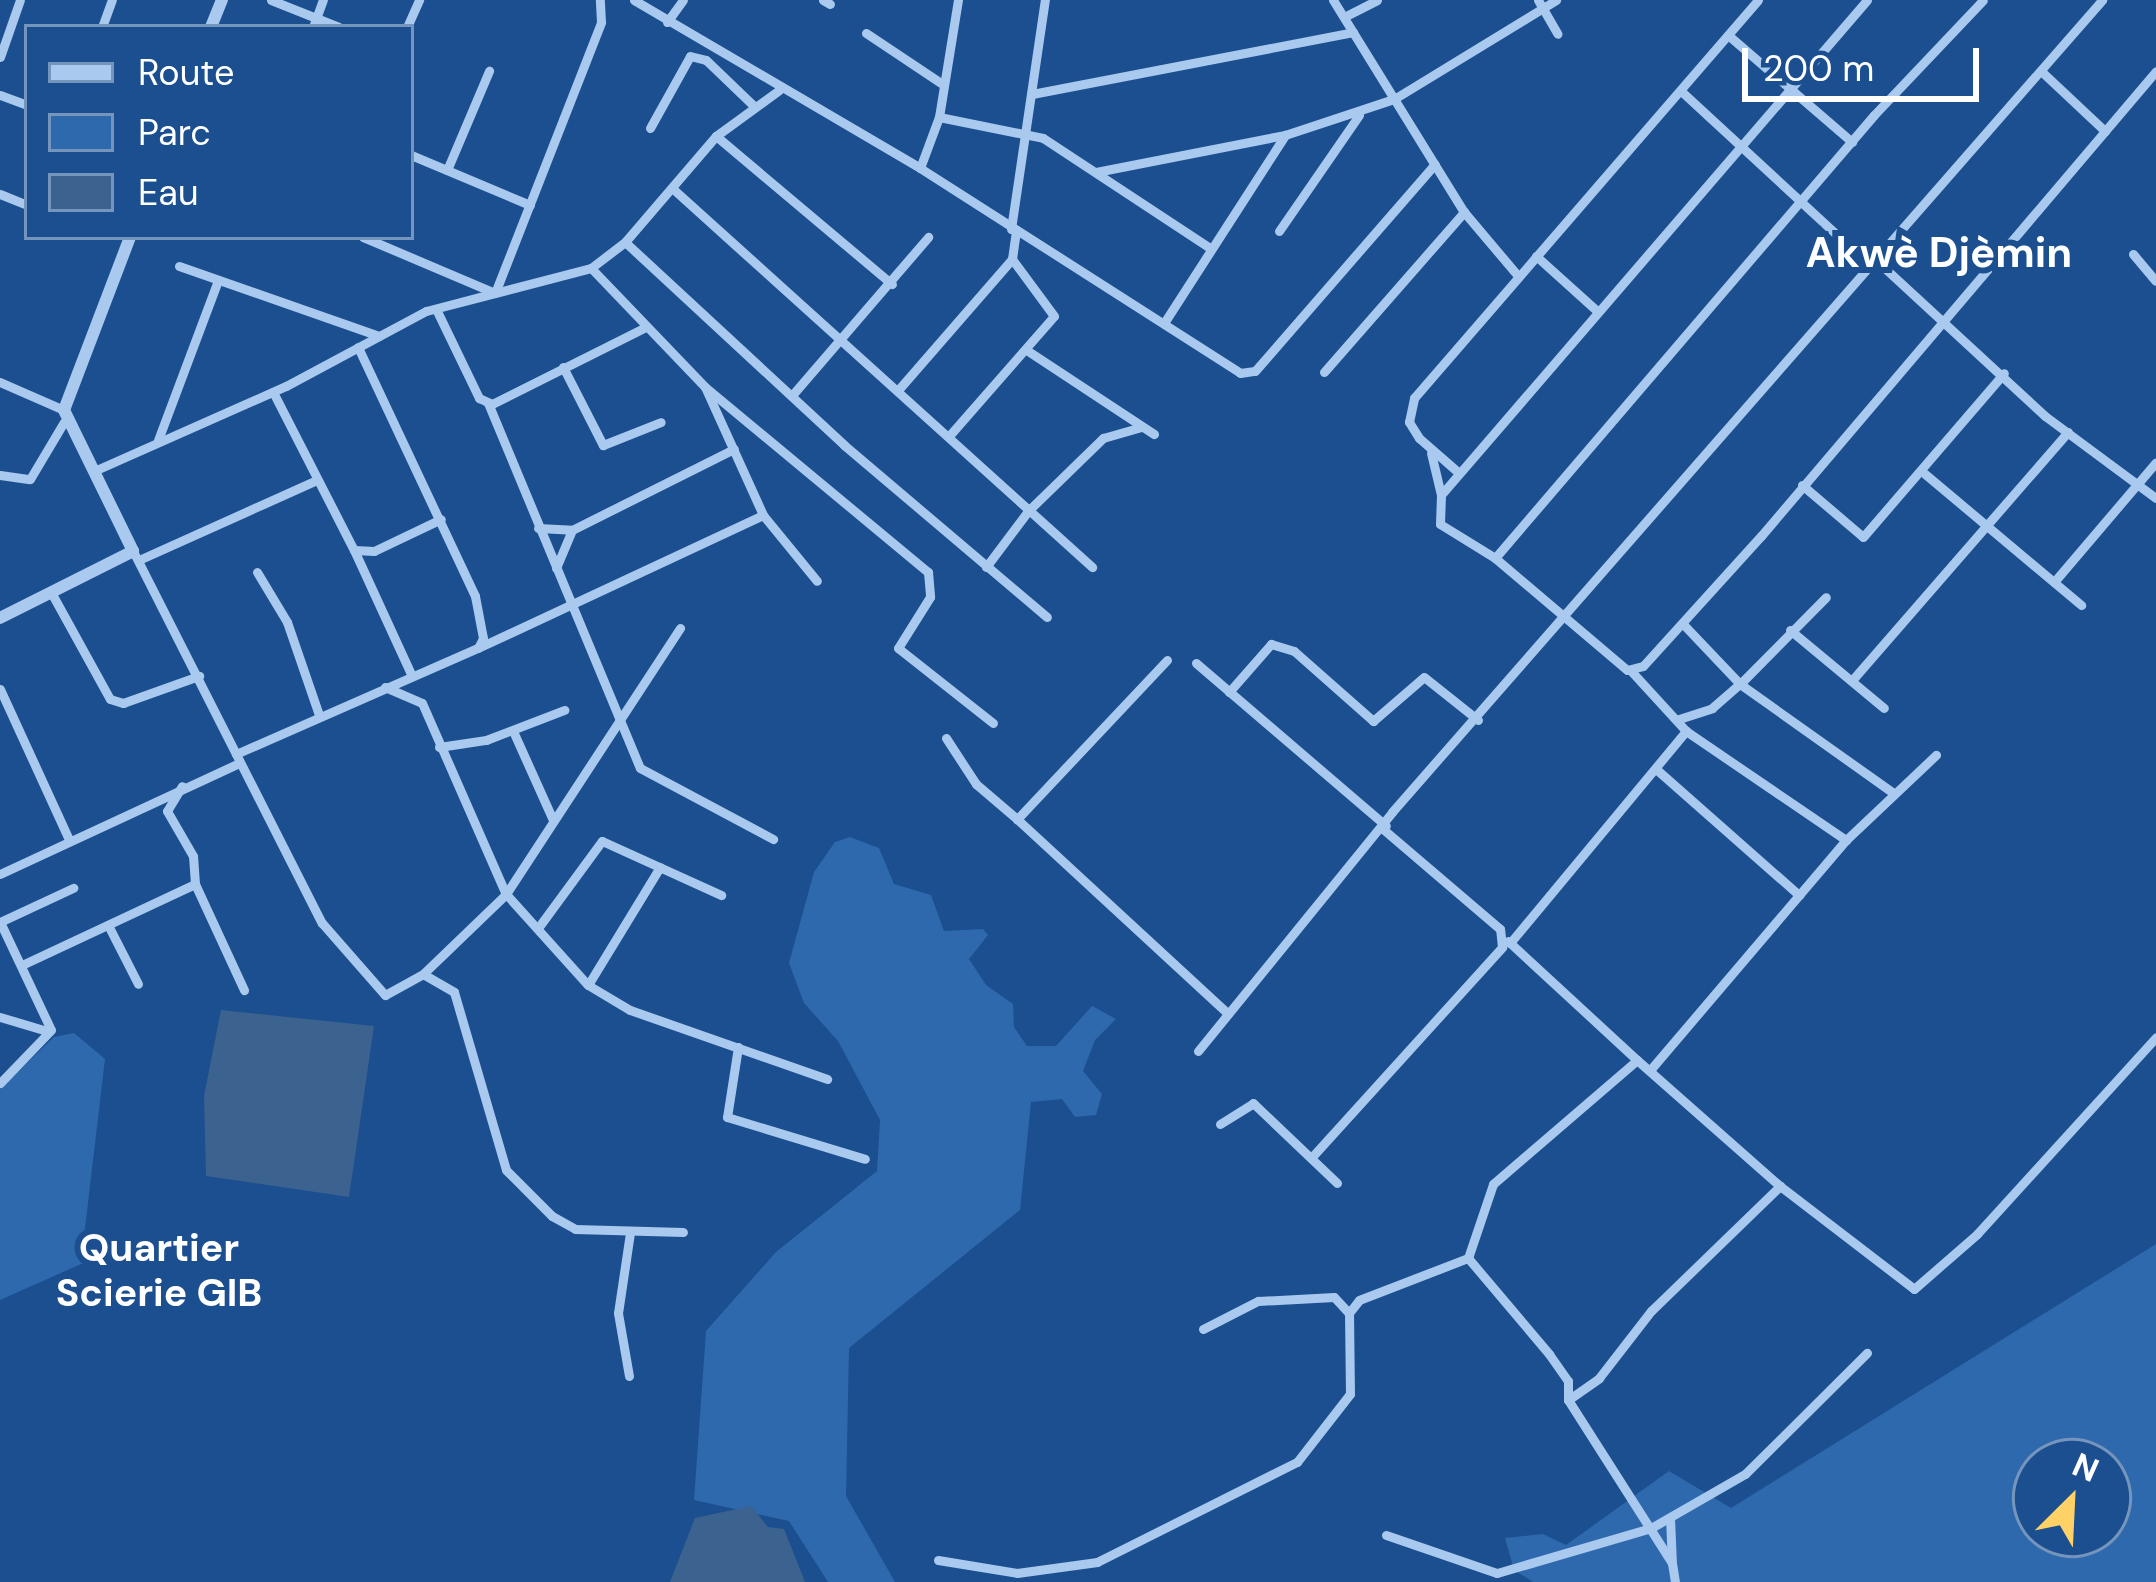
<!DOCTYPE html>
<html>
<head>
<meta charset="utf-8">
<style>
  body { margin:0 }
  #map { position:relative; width:2156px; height:1582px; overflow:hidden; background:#1b4f8f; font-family:"DM Sans",sans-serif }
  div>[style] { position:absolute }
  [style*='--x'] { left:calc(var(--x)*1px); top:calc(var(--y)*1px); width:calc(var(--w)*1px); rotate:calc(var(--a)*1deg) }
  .green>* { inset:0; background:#2e69ad }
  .water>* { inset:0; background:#3c6290 }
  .minor>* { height:9px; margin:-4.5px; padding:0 4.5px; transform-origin:4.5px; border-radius:4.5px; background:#a9c9ee }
  .tertiary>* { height:12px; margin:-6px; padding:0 6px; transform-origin:6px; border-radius:6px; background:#a9c9ee }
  span { translate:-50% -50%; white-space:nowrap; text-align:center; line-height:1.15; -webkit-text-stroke:12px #1b4f8f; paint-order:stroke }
  .neighbourhood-label { font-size:39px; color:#fff; font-weight:700 }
  .quarter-label { font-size:42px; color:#fff; font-weight:700 }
  .legend { position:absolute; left:24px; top:24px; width:390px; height:216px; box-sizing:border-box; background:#1b4f8f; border:3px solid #7695bc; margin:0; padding:15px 21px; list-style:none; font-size:36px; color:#fff }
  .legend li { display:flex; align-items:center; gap:24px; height:60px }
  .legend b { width:60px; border:3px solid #7695bc }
  .north { position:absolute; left:2012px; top:1438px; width:120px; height:120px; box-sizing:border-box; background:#1b4f8f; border:3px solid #7695bc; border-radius:50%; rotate:24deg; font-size:33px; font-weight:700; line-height:48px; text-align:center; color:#fff }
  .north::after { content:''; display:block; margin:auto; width:42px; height:54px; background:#ffd166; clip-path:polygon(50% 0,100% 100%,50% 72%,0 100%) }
  .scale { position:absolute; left:1742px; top:48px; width:237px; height:54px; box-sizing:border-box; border:6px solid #fff; border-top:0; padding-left:15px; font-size:36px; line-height:42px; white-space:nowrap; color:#fff; -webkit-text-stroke:9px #1b4f8f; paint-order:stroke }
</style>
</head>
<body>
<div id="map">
  <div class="green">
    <div style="clip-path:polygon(850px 837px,879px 848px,894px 884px,931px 895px,944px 931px,983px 929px,988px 935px,969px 959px,986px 985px,1013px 1004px,1014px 1027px,1027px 1046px,1056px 1046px,1092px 1006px,1116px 1019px,1095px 1040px,1083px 1071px,1102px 1094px,1096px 1115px,1075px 1117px,1062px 1099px,1031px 1102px,1020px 1210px,849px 1348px,846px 1496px,895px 1582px,828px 1582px,789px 1521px,694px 1500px,706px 1331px,776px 1252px,877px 1171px,880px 1120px,838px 1041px,804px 1003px,789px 963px,814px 872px,835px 842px)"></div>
    <div style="clip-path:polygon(74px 1033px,105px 1059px,83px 1245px,90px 1260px,0 1300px,0 1089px,54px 1037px)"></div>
    <div style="clip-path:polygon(evenodd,2156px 1244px,2156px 1582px,1533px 1582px,1514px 1570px,1505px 1538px,1543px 1534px,1566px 1545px,1669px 1471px,1731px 1508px,2156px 1244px,2036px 1462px,2108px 1462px,2108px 1534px,2036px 1534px,2036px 1462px)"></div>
  </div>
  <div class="water">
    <div style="clip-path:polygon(221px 1010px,374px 1026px,349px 1197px,206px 1176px,204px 1096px)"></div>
    <div style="clip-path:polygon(751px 1506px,768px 1527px,784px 1529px,805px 1582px,670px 1582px,695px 1518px)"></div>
  </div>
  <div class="minor">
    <div style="--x:271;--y:0;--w:73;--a:21.7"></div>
    <div style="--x:634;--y:0;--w:332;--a:30.4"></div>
    <div style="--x:920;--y:168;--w:380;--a:32.6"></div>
    <div style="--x:1240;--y:373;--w:15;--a:-8"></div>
    <div style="--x:1255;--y:371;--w:274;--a:-49"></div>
    <div style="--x:823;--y:0;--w:8;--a:30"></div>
    <div style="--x:1333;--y:0;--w:249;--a:58.3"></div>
    <div style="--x:1464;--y:212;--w:84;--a:49.8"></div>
    <div style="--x:1538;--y:0;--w:39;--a:60"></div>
    <div style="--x:1867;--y:0;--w:653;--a:130.72"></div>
    <div style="--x:1441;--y:495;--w:29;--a:92"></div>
    <div style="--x:1440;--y:524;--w:65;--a:31.7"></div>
    <div style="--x:1495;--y:558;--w:173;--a:40.3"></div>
    <div style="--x:1627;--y:670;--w:16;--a:-14"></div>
    <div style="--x:1643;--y:666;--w:176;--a:-47.8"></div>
    <div style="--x:1761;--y:536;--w:610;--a:-49.65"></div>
    <div style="--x:1344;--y:17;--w:37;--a:-27"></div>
    <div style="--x:667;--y:22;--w:27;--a:-54"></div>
    <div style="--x:102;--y:27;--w:29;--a:-70"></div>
    <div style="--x:313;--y:27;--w:29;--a:-70"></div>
    <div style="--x:407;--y:27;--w:30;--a:-66"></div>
    <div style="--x:866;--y:33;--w:90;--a:33.7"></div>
    <div style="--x:1728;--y:35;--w:164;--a:40.8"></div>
    <div style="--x:0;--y:57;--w:60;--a:-70.7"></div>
    <div style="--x:2041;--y:71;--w:88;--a:43.2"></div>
    <div style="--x:1681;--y:91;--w:260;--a:42.7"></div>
    <div style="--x:1032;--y:94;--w:327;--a:-10.9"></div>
    <div style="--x:0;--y:95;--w:29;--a:20"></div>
    <div style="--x:939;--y:117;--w:106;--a:11.4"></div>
    <div style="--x:1043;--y:138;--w:200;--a:33.4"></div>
    <div style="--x:650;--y:128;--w:82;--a:-60.9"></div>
    <div style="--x:690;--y:56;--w:16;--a:14"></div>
    <div style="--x:706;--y:60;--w:66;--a:43.8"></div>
    <div style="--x:716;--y:136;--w:230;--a:40.1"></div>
    <div style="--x:411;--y:155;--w:129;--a:22.8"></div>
    <div style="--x:920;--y:168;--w:54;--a:-69.6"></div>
    <div style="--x:939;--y:117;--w:119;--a:-80.8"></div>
    <div style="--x:447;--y:170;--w:108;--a:-67"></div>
    <div style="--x:1096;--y:172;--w:193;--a:-11.1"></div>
    <div style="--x:672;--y:188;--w:566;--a:42.06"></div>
    <div style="--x:0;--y:194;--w:29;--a:22"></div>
    <div style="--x:1011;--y:229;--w:232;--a:-81.6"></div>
    <div style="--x:1279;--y:231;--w:141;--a:-55.4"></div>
    <div style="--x:363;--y:237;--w:143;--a:23"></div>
    <div style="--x:495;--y:293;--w:291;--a:-68.6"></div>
    <div style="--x:601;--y:22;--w:22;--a:-93"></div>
    <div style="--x:625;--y:242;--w:299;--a:42.8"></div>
    <div style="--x:844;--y:445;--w:266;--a:40.3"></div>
    <div style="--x:2133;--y:254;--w:35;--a:50"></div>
    <div style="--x:1536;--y:256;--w:82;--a:42"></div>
    <div style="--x:1877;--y:261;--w:229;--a:42.7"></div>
    <div style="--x:2045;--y:416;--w:138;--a:36.5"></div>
    <div style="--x:179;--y:266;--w:212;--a:19.3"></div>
    <div style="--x:591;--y:268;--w:165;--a:46.2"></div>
    <div style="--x:705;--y:387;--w:141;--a:65.6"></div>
    <div style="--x:763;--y:515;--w:85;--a:50.7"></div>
    <div style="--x:436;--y:309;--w:99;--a:64.2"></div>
    <div style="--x:479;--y:398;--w:14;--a:25"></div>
    <div style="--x:492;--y:404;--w:172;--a:-26.6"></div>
    <div style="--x:1164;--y:323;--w:224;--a:-57.2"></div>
    <div style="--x:1285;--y:135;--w:115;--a:-18.3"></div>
    <div style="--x:1394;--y:99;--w:190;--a:-31.4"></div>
    <div style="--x:1028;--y:351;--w:151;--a:33.4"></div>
    <div style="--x:563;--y:367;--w:88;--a:62.9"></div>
    <div style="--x:603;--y:445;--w:62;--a:-21.6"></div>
    <div style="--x:1324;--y:372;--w:213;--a:-48.8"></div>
    <div style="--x:0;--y:382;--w:70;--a:23.6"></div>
    <div style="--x:705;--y:387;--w:290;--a:39.7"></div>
    <div style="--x:928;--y:572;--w:25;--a:85"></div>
    <div style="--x:930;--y:597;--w:60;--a:122.1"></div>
    <div style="--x:898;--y:648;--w:121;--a:38.3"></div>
    <div style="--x:899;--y:389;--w:172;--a:-49"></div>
    <div style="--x:1012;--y:259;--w:27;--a:-82"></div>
    <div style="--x:273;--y:392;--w:178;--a:62.9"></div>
    <div style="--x:354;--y:550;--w:20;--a:3"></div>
    <div style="--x:374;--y:551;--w:74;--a:-25.5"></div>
    <div style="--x:794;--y:393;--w:206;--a:-49.3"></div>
    <div style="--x:488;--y:403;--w:395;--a:67.4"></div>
    <div style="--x:640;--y:768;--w:151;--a:28.1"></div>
    <div style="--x:949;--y:436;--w:159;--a:-48.8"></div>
    <div style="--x:1054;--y:316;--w:71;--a:-126.4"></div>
    <div style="--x:158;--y:440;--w:171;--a:-69.4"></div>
    <div style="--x:1431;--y:453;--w:43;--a:76.6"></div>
    <div style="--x:94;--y:471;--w:210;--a:-23.9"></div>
    <div style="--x:286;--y:386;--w:159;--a:-28.2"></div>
    <div style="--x:426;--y:311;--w:171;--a:-14.6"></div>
    <div style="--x:591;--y:268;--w:43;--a:-37.4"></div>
    <div style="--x:625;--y:242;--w:140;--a:-49.4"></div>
    <div style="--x:716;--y:136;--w:78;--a:-36.1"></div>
    <div style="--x:1459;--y:473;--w:53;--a:-138.8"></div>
    <div style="--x:1419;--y:438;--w:19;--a:-122"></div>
    <div style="--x:1409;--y:422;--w:25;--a:-78"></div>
    <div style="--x:1414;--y:398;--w:526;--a:-49.16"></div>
    <div style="--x:1925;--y:474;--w:204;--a:40"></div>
    <div style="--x:0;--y:475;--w:30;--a:8"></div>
    <div style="--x:30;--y:479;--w:66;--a:-59.2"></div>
    <div style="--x:1802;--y:485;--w:80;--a:40.4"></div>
    <div style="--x:1863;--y:537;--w:216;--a:-49.3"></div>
    <div style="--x:538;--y:528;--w:34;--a:3"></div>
    <div style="--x:572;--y:530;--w:181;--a:-26.6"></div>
    <div style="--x:354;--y:550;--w:139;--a:65.3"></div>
    <div style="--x:133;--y:551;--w:417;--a:63.1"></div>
    <div style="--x:322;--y:923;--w:96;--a:48.8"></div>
    <div style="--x:385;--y:995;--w:43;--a:-28.9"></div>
    <div style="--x:423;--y:974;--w:36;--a:30"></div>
    <div style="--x:454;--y:992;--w:185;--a:73.7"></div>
    <div style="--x:506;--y:1170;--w:65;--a:45"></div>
    <div style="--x:552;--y:1216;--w:26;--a:29"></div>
    <div style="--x:575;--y:1229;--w:108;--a:1.6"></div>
    <div style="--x:1495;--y:558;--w:583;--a:-49.45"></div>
    <div style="--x:1874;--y:115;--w:158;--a:-46.5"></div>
    <div style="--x:141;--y:559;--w:193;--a:-24.2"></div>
    <div style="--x:986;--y:567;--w:70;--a:-53.1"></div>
    <div style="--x:1028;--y:511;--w:105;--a:-44.2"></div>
    <div style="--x:1103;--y:438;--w:40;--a:-16"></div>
    <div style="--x:556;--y:568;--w:41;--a:-67.2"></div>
    <div style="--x:257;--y:572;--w:58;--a:59"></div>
    <div style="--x:287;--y:622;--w:98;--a:71"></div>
    <div style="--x:2054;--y:582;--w:157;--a:-49.6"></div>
    <div style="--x:52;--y:594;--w:120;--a:61.1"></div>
    <div style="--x:110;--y:699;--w:14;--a:17"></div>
    <div style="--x:123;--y:703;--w:81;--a:-19.6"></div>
    <div style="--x:1683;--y:624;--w:83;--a:46.5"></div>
    <div style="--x:1740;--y:684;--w:122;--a:-45.3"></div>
    <div style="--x:1790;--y:630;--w:122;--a:39.7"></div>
    <div style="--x:480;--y:647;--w:312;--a:-25"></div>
    <div style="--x:1167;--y:660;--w:219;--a:133.3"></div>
    <div style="--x:1017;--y:819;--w:287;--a:42.7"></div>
    <div style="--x:1196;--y:663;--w:250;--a:40.6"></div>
    <div style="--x:1632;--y:672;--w:80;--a:47.5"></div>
    <div style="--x:1686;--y:731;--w:194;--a:34.3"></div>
    <div style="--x:1854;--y:678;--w:326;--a:-49"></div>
    <div style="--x:385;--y:687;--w:40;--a:23.4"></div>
    <div style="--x:422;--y:703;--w:209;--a:66.3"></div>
    <div style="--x:506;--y:894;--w:122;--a:48"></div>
    <div style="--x:588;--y:985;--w:49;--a:30.8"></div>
    <div style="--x:630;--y:1010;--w:209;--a:19.3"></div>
    <div style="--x:0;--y:689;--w:166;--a:65.4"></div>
    <div style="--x:1229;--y:692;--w:64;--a:-48.8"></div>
    <div style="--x:1271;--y:644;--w:24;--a:17"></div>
    <div style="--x:1294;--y:651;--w:106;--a:41.5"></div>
    <div style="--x:1373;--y:721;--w:67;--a:-40.8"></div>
    <div style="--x:1424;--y:677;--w:69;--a:38.5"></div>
    <div style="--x:1679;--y:719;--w:35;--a:-18"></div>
    <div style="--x:1712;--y:708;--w:37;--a:-41"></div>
    <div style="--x:1740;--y:684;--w:186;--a:35.4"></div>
    <div style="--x:513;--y:731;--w:98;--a:65.8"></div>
    <div style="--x:946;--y:738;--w:55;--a:56.9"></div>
    <div style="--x:976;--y:784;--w:54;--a:40.5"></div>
    <div style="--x:439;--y:747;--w:48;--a:-8.5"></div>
    <div style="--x:486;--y:740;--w:84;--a:-21"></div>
    <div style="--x:236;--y:754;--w:264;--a:-23.7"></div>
    <div style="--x:478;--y:648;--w:11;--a:-63"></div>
    <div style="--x:483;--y:638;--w:43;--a:-100.8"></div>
    <div style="--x:475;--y:596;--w:275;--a:-115.2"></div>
    <div style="--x:1656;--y:769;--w:191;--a:41.4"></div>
    <div style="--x:0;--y:874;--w:264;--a:-24.9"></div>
    <div style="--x:195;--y:884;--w:117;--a:65.2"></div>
    <div style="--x:0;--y:922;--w:119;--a:64.7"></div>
    <div style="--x:51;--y:1030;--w:74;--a:133.9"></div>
    <div style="--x:0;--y:922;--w:81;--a:-25"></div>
    <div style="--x:108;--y:925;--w:66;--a:63"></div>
    <div style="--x:538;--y:928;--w:108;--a:-53.7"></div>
    <div style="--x:602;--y:841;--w:131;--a:24.4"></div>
    <div style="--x:1508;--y:941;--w:176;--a:42.7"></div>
    <div style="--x:1510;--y:943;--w:276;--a:-50.3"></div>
    <div style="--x:24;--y:964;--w:189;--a:-25.1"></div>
    <div style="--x:195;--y:884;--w:28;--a:-94"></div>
    <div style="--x:193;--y:856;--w:52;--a:-120"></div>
    <div style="--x:167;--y:811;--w:29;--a:-59"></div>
    <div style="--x:423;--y:974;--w:115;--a:-43.9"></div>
    <div style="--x:506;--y:894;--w:318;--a:-56.8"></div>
    <div style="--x:588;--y:985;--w:138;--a:-58.6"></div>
    <div style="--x:0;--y:1017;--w:49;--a:16.6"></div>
    <div style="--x:738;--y:1047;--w:71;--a:98.9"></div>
    <div style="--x:727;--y:1117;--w:144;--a:16.9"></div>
    <div style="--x:1198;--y:1051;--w:308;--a:-50.9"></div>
    <div style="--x:1392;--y:812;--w:1079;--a:-48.83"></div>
    <div style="--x:1651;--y:1069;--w:301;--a:-49.6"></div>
    <div style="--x:1846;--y:840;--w:124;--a:-43.4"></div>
    <div style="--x:1220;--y:1124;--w:39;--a:-32"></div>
    <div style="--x:1253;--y:1103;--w:116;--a:43.6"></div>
    <div style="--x:1311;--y:1158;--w:285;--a:-47.8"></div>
    <div style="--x:1502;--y:947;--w:18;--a:-96"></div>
    <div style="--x:1500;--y:929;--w:153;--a:-139.5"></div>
    <div style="--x:1468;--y:1258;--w:126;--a:49.8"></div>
    <div style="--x:1549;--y:1354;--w:33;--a:55"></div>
    <div style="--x:1568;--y:1381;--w:19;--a:90"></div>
    <div style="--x:1203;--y:1329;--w:62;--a:-27"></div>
    <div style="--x:1258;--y:1301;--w:76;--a:-3"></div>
    <div style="--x:1334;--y:1297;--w:22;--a:47"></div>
    <div style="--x:629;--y:1376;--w:64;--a:-99.9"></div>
    <div style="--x:618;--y:1313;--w:81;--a:-81.5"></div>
    <div style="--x:1670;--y:1518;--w:45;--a:87.5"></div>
    <div style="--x:1386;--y:1535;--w:117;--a:18.9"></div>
    <div style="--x:1497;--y:1573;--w:160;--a:-16.3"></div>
    <div style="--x:1651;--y:1528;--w:108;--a:-29.9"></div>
    <div style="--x:1745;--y:1474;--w:172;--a:-44.8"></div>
    <div style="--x:938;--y:1560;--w:80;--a:9.3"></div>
    <div style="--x:1017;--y:1573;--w:81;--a:-7.8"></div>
    <div style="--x:1097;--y:1562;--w:224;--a:-26.6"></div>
    <div style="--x:1297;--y:1462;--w:86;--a:-52.1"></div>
    <div style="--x:1350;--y:1394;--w:81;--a:-90.7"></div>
    <div style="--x:1349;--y:1313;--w:16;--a:-52"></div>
    <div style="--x:1359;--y:1300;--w:117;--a:-21.1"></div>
    <div style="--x:1468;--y:1258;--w:78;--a:-71.3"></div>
    <div style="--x:1493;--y:1184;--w:190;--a:-40.7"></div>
    <div style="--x:1637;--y:1060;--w:191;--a:41.4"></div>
    <div style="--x:1675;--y:1582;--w:19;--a:-99"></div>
    <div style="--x:1672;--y:1563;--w:193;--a:-122.5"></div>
    <div style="--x:1568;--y:1400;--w:38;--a:-35"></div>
    <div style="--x:1599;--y:1378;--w:85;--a:-52.2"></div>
    <div style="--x:1651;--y:1311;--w:180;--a:-44.1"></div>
    <div style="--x:1780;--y:1186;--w:169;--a:37.5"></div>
    <div style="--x:1914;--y:1289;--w:84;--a:-41.1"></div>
    <div style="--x:1977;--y:1234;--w:266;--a:-47.7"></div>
  </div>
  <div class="tertiary">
    <div style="--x:211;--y:27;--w:29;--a:-68"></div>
    <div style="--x:0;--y:618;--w:149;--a:-26.7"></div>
    <div style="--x:133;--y:551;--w:157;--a:-116.1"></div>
    <div style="--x:64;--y:410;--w:185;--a:-69.1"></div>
  </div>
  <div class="neighbourhood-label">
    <span style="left:159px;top:1271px">Quartier<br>Scierie GIB</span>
  </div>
  <div class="quarter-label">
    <span style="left:1939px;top:253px">Akwè Djèmin</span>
  </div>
  <ul class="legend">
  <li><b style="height:15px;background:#a9c9ee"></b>Route</li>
  <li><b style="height:33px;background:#2e69ad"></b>Parc</li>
  <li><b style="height:33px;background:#3c6290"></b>Eau</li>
  </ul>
  <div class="north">N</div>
  <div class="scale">200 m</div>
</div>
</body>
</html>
